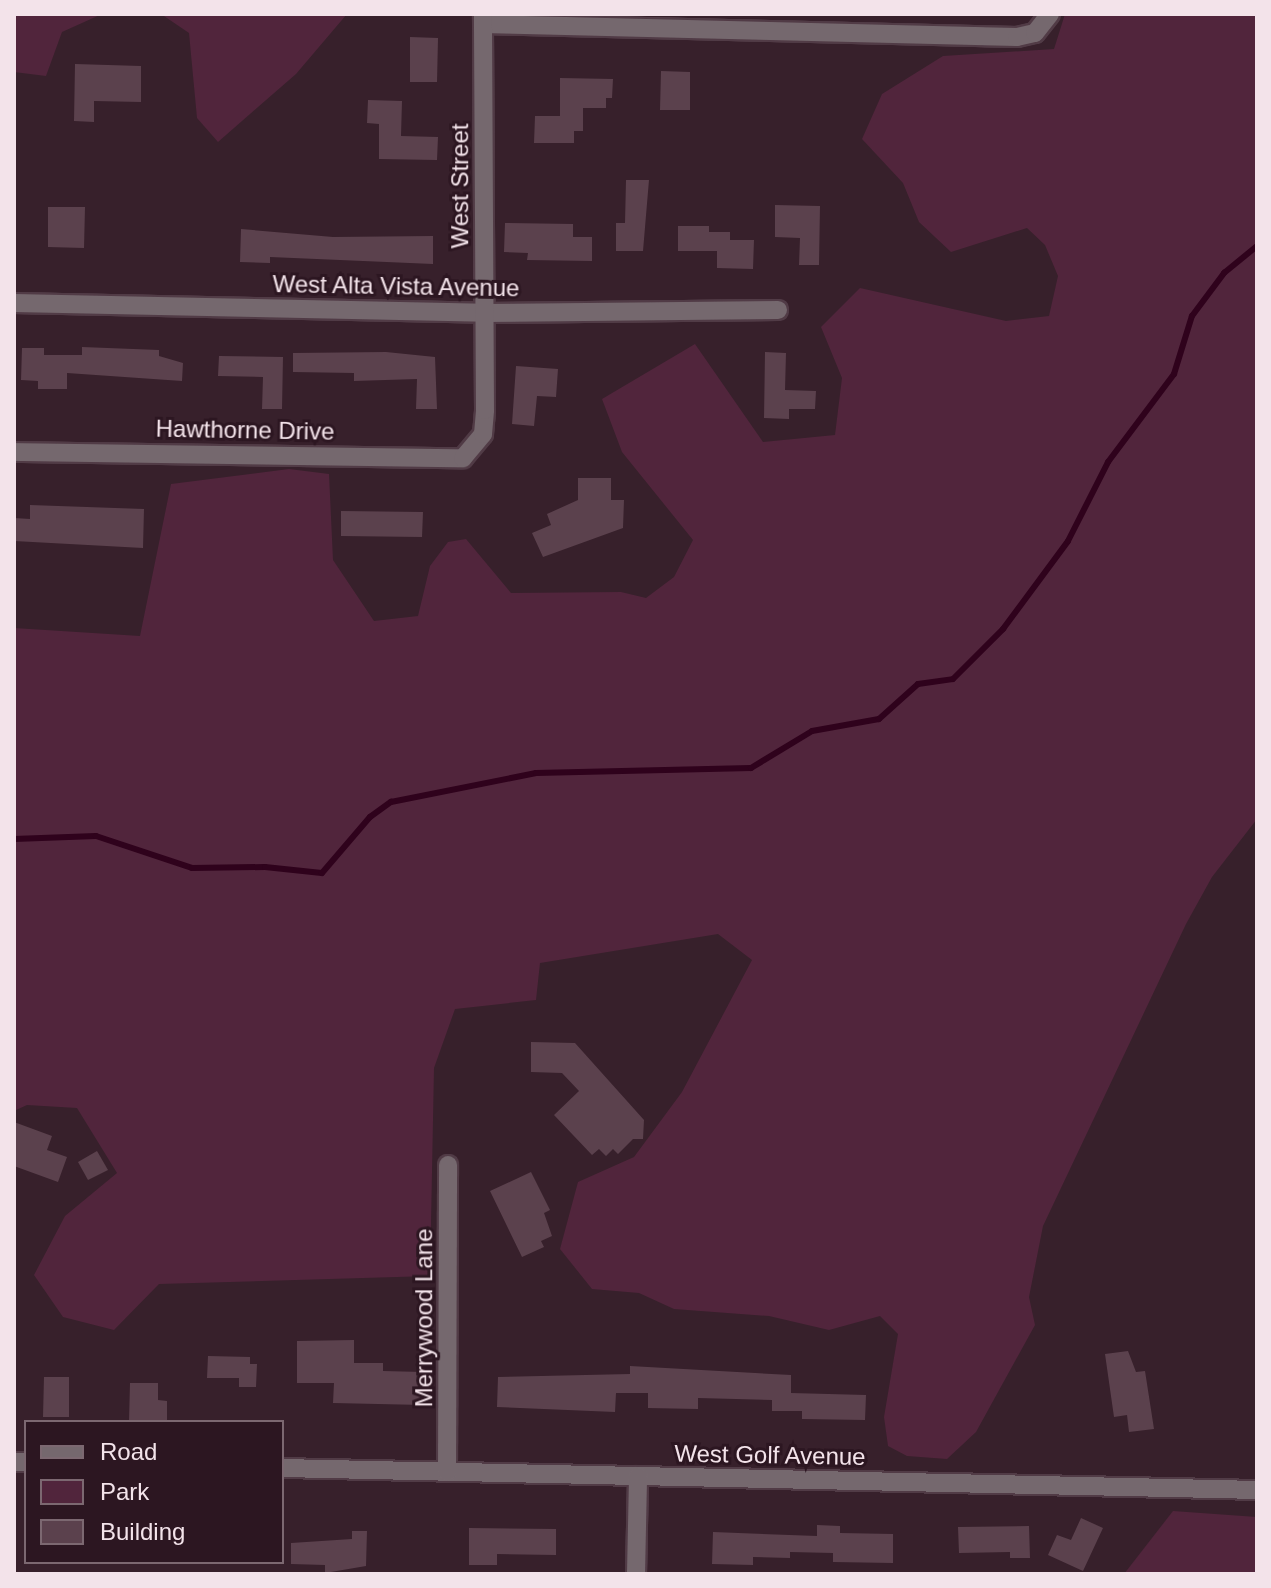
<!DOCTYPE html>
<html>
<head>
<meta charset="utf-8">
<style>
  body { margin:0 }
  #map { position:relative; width:1271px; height:1588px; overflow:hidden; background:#37202b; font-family:Helvetica,sans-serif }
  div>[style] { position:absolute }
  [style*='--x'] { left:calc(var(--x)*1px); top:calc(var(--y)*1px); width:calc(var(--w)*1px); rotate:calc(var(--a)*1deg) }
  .green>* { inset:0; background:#51253c }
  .stream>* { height:6px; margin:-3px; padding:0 3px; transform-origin:3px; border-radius:3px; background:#2f021c }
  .building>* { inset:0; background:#5b414d }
  .roads { filter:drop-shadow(2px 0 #513b46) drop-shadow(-2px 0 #513b46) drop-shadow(0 2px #513b46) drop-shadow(0 -2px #513b46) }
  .minor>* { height:18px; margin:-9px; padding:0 9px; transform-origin:9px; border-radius:9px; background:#75686e }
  span { translate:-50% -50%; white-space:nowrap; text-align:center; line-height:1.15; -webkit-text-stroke:6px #2c1621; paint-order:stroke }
  .street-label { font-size:24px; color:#f3e3ea }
  .frame { position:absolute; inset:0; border:16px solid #f3e3ea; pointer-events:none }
  .legend { position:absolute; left:24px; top:1420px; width:260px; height:144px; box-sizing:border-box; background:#2c1621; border:2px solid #7c6871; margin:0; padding:10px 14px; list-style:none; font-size:24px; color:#f3e3ea }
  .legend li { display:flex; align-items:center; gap:16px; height:40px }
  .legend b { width:40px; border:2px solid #7c6871 }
</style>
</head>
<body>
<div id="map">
  <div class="green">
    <div style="clip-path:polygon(14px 14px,102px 14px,62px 32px,46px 76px,14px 72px)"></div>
    <div style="clip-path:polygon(161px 14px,347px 14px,296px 74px,218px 142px,197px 118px,189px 33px)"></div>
    <div style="clip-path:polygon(1065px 14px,1257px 14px,1257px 819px,1212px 877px,1186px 924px,1043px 1226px,1029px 1297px,1035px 1325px,976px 1432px,947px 1459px,907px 1456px,888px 1446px,884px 1417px,898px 1334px,880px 1316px,829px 1330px,769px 1316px,674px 1309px,639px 1293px,592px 1289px,560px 1249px,578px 1182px,634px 1157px,682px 1092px,752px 960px,718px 934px,540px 963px,536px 1000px,455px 1009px,434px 1068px,430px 1276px,159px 1284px,114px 1330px,63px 1317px,34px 1275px,65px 1216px,117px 1173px,77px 1108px,27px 1105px,14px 1111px,14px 628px,140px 636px,171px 484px,289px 469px,329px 474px,333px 560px,374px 621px,418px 616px,430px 566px,448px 542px,466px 539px,511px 593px,621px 592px,646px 598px,674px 577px,693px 540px,622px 452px,602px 399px,695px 344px,763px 442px,835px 435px,842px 378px,821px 327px,860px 288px,1006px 321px,1049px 316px,1058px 276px,1045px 245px,1027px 228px,951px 252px,919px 222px,903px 183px,862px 139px,882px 94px,943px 56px,1054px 49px)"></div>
    <div style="clip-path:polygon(1173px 1511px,1257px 1517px,1257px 1574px,1124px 1574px)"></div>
  </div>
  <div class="stream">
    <div style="--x:14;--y:839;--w:82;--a:-2.1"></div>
    <div style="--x:96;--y:836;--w:101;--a:18.4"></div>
    <div style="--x:192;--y:868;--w:73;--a:-0.8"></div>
    <div style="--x:265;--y:867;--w:57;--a:6"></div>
    <div style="--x:322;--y:873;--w:74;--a:-49.4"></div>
    <div style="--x:370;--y:817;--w:26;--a:-36"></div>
    <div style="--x:391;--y:802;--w:148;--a:-11.3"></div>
    <div style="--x:536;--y:773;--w:215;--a:-1.3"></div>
    <div style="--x:751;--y:768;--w:71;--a:-31.2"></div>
    <div style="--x:812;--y:731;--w:68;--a:-10.2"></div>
    <div style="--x:879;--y:719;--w:52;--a:-41.9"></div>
    <div style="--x:918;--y:684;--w:35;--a:-8"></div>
    <div style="--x:953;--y:679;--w:71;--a:-45"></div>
    <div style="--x:1003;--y:629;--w:109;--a:-53.5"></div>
    <div style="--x:1068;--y:541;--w:89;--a:-63.1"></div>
    <div style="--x:1108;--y:462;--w:110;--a:-53.1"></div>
    <div style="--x:1174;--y:374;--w:61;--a:-72.8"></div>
    <div style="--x:1192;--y:316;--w:54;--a:-53.3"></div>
    <div style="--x:1224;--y:273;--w:43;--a:-39.3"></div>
  </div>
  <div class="building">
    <div style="clip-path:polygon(410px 37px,438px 38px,437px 82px,410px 82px)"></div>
    <div style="clip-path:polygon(75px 64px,141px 66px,141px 102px,94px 101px,94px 122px,74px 121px)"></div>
    <div style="clip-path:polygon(661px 71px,690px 72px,690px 110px,660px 110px)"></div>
    <div style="clip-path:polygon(560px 78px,613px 79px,612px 98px,606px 98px,606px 108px,583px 108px,583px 131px,574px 131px,574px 143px,534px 143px,535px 116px,560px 116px)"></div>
    <div style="clip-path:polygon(368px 100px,402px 101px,401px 136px,438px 137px,437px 160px,379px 159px,379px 124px,367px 123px)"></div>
    <div style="clip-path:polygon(626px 180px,649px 180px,643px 251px,616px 251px,616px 223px,625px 223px)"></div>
    <div style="clip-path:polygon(775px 205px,820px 206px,819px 265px,799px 265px,800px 238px,775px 237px)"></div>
    <div style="clip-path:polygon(48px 207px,85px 207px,84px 248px,48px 247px)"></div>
    <div style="clip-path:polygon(505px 223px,573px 224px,573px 237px,592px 237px,592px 261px,527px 260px,528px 253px,504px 252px)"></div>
    <div style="clip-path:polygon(678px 226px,709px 226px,709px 232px,730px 232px,730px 240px,754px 240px,753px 269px,717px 268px,717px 251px,678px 251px)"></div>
    <div style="clip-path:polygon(241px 229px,333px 237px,433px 236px,433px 264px,270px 257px,270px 263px,240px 262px)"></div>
    <div style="clip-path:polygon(82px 347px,159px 350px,159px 356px,183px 363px,182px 381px,67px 373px,67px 389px,38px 389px,38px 381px,21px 380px,22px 348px,44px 348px,44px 355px,82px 355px)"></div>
    <div style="clip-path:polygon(386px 352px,435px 357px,437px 409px,416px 409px,417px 379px,354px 381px,354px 373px,293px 372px,293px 353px)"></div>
    <div style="clip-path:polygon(765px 352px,786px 353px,785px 390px,816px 391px,815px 409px,789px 409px,789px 419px,764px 418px)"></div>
    <div style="clip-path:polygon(219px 356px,283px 357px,282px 409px,262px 409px,263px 377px,218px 376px)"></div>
    <div style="clip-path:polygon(516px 366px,558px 369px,556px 397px,537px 396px,534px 426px,512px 424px)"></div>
    <div style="clip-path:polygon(578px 478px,611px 478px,611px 500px,624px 500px,623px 528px,543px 557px,532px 533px,551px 525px,547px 514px,578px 500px)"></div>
    <div style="clip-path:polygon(30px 505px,144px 509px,143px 548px,14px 541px,14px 518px,30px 519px)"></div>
    <div style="clip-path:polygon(341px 511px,423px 512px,422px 537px,341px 536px)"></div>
    <div style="clip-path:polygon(531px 1042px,575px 1043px,644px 1120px,643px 1139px,633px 1139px,618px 1154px,613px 1149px,606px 1156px,599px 1149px,592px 1155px,554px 1115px,579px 1091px,562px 1073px,531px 1072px)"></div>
    <div style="clip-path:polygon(14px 1122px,52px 1136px,47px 1150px,67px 1157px,58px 1182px,14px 1166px)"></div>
    <div style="clip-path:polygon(97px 1151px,108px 1170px,88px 1180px,78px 1162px)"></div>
    <div style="clip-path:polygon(531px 1172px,550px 1210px,544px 1213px,552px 1236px,541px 1241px,544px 1247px,522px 1257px,490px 1191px)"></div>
    <div style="clip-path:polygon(354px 1340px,354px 1363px,383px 1363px,383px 1371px,423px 1372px,423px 1405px,333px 1403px,334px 1383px,297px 1383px,297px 1341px)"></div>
    <div style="clip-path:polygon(1128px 1351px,1136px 1372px,1145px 1371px,1154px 1429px,1129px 1432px,1127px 1415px,1114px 1417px,1105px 1354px)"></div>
    <div style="clip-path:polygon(208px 1356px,250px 1357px,250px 1364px,257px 1364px,256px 1387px,239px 1387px,239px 1378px,207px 1378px)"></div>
    <div style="clip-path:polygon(630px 1366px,791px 1375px,791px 1393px,866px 1395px,865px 1420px,802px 1419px,802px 1411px,772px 1411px,772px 1400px,698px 1398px,698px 1409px,648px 1408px,648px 1393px,616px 1393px,615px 1412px,497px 1407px,498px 1377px,630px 1374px)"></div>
    <div style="clip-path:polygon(44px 1377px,69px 1377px,69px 1417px,43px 1417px)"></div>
    <div style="clip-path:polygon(130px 1383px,158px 1383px,158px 1400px,167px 1401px,167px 1422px,129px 1422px)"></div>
    <div style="clip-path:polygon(1081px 1518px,1103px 1528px,1083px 1571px,1048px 1555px,1057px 1535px,1071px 1540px)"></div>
    <div style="clip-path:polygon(817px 1525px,840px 1526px,840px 1533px,893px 1534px,893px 1563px,833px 1562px,833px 1553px,790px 1552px,790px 1558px,753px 1557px,753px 1565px,712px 1564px,713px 1532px,817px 1536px)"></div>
    <div style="clip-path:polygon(1029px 1526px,1030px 1558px,1010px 1558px,1010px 1552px,959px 1553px,958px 1527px)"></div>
    <div style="clip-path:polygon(469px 1528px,556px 1529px,556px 1555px,497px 1554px,497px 1565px,469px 1565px)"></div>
    <div style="clip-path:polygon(352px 1531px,367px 1531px,366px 1566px,325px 1573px,325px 1565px,291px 1564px,291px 1543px,352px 1539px)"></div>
  </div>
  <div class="roads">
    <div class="minor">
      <div style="--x:483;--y:24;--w:534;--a:1.39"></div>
      <div style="--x:1017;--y:37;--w:18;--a:-13"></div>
      <div style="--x:1035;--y:33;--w:24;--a:-52"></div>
      <div style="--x:14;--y:303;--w:470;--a:1.2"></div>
      <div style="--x:484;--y:313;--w:294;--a:-0.6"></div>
      <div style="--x:14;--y:452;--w:449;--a:0.8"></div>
      <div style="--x:463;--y:458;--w:31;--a:-50"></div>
      <div style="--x:483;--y:434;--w:24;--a:-85"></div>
      <div style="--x:485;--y:410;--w:396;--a:-90.3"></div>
      <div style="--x:14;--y:1462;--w:12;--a:0"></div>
      <div style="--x:282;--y:1468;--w:975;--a:1.29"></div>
      <div style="--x:447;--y:1472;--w:307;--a:-89.8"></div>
      <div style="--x:636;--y:1574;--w:98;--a:-88.8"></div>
    </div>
  </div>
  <div class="street-label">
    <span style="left:460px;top:186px;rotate:-90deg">West Street</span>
    <span style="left:396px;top:286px;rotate:1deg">West Alta Vista Avenue</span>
    <span style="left:245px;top:430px;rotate:1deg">Hawthorne Drive</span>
    <span style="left:424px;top:1318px;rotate:-90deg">Merrywood Lane</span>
    <span style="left:770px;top:1455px;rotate:1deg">West Golf Avenue</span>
  </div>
  <div class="frame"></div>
  <ul class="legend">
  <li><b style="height:10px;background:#75686e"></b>Road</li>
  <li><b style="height:22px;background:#51253c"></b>Park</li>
  <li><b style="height:22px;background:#5b414d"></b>Building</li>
  </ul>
</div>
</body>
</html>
